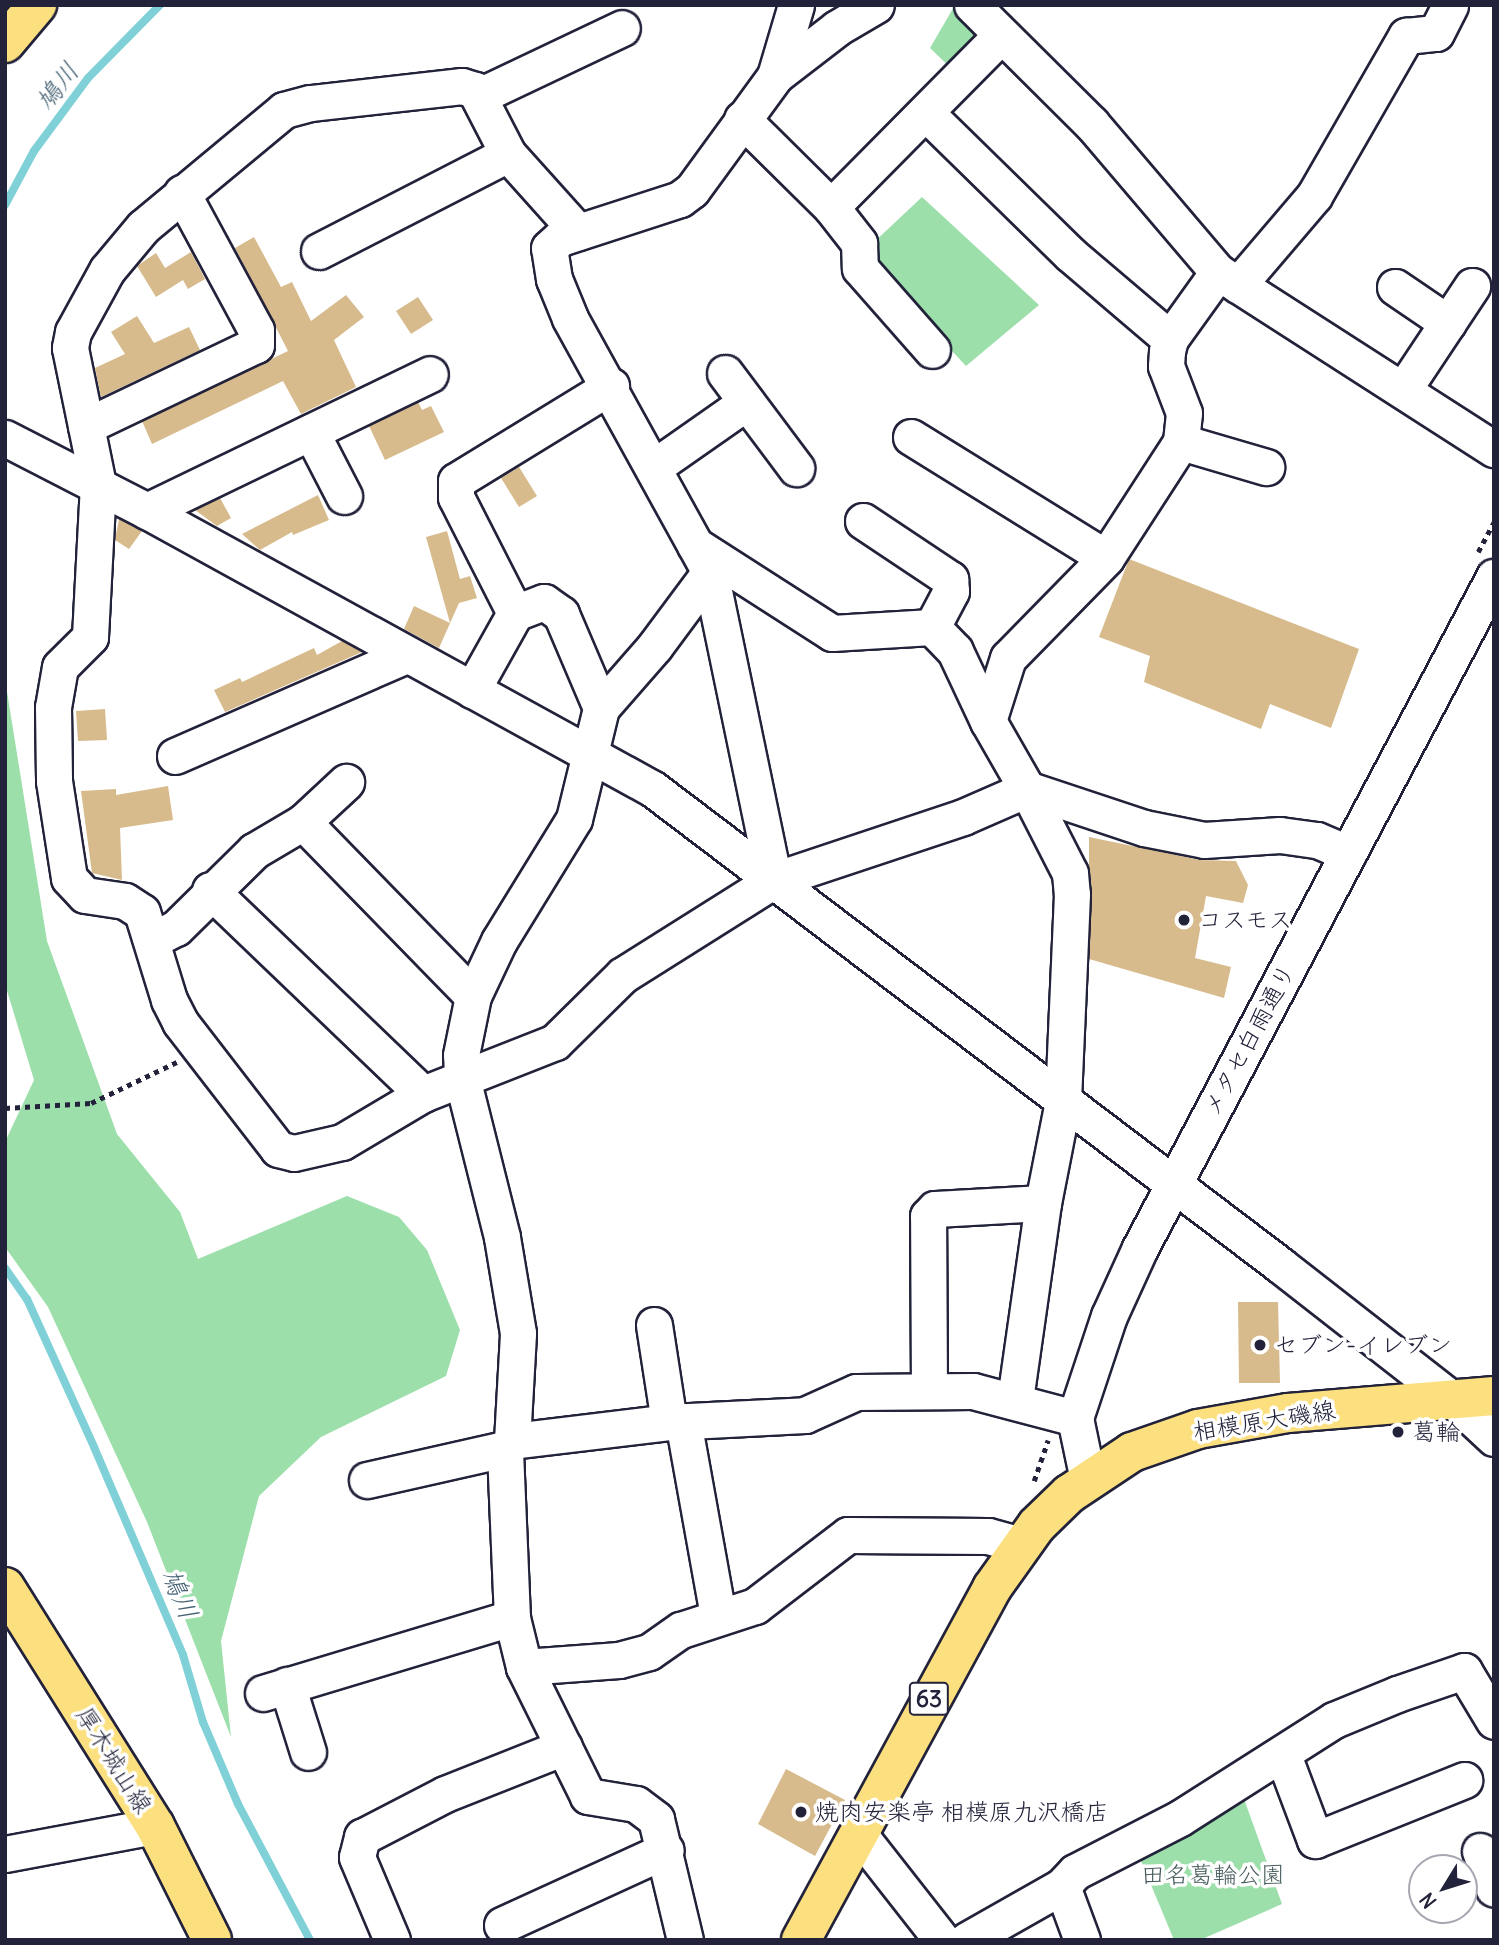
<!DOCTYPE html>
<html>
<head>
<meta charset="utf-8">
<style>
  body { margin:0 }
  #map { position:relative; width:1499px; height:1945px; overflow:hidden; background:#fff; font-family:Delius,"Klee One",sans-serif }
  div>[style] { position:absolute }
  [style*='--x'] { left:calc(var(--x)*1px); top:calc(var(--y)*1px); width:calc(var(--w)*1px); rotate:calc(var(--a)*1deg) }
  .green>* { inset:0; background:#9cdfaa }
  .stream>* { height:8px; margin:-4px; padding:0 4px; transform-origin:4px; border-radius:4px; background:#80d1d7 }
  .building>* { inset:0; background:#d7bb8c }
  .path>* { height:4.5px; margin-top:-2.25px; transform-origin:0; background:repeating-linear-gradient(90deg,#22223b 0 5px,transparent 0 10px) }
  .roads { filter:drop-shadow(2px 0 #22223b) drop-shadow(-2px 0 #22223b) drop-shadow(0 2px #22223b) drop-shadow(0 -2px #22223b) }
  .minor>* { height:35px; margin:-17.5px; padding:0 17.5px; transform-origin:17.5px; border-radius:17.5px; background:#fff }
  .major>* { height:38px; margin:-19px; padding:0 19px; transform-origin:19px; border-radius:19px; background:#fce080 }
  .dots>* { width:19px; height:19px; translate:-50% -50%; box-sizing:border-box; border:4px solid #fff; border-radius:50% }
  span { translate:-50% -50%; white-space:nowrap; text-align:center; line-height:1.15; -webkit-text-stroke:7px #fff; paint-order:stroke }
  .shield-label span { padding:2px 5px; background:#fff; border:2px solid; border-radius:5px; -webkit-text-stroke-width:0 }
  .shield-label { font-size:23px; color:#22223b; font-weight:700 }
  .poi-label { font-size:24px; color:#22223b }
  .left { translate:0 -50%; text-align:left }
  .street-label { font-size:24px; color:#22223b }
  .park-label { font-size:24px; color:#475b5c }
  .water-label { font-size:26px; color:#435f72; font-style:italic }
  .frame { position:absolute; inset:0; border:7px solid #22223b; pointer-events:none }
  .north { position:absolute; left:1408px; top:1854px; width:70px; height:70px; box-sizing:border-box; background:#fff; border:2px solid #a7a7b1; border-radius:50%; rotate:232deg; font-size:19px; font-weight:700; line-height:28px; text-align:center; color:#22223b }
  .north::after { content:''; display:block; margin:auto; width:24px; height:32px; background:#22223b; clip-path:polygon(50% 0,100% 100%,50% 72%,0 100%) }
</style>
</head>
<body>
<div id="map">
  <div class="green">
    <div style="clip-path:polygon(955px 5px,992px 35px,956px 73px,930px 48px)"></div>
    <div style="clip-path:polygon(922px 197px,1039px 305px,966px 366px,869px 262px,871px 245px)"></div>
    <div style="clip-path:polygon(5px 679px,47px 941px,117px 1134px,180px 1212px,198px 1259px,347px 1196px,399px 1217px,427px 1250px,460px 1330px,446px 1376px,321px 1437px,259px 1496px,221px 1641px,231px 1737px,147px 1522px,48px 1307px,5px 1247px,5px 1142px,34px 1080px,5px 984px)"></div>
    <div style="clip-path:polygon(1240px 1788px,1282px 1904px,1200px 1940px,1174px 1940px,1136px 1849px)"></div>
  </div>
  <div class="stream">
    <div style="--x:5;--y:205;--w:61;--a:-61.8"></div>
    <div style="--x:34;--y:151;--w:91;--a:-53.5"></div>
    <div style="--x:88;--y:78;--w:103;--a:-45.4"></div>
    <div style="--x:5;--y:1268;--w:38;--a:55"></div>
    <div style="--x:27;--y:1299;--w:162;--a:65.6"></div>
    <div style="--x:94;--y:1447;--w:226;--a:66.8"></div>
    <div style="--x:183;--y:1655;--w:70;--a:73.4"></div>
    <div style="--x:203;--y:1722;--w:89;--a:66.9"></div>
    <div style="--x:238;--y:1804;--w:154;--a:62.1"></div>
  </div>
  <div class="building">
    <div style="clip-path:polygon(254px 237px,281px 287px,292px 282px,311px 321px,346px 295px,364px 317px,334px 340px,356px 387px,301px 414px,283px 381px,152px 444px,142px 421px,288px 351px,235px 248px)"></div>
    <div style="clip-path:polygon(191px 252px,205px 279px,188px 289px,183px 280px,156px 297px,137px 266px,156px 253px,165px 268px)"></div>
    <div style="clip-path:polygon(418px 297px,433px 320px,411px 334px,396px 311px)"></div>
    <div style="clip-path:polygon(137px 316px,154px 343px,189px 327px,200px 350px,101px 397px,95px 368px,125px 354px,111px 332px)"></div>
    <div style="clip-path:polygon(418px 402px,422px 410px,431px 406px,444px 432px,385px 460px,369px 426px)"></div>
    <div style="clip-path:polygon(519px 467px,537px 496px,519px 507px,501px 478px)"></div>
    <div style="clip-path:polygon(318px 495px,329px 520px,293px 535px,292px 532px,260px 550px,242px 534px)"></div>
    <div style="clip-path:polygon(220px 498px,231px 518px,217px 526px,195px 510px)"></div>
    <div style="clip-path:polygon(119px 519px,142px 531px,129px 549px,115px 540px)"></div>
    <div style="clip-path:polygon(447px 531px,460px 579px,470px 576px,477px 598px,459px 603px,439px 648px,404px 629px,414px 606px,450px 623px,426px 537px)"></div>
    <div style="clip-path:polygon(1129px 559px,1359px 649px,1331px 728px,1270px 704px,1261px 729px,1144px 682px,1150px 656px,1099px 637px)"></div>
    <div style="clip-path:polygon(342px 641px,362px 652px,225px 712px,214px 690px,240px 678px,242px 682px,314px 648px,317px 655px)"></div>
    <div style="clip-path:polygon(105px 709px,107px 740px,78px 741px,76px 711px)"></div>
    <div style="clip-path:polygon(168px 786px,173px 820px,120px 828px,122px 880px,92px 873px,81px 791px,116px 789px,116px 795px)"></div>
    <div style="clip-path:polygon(1089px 837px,1200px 860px,1236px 861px,1248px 885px,1243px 903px,1206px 896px,1195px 958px,1231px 967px,1224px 998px,1089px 959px)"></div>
    <div style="clip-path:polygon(1238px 1302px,1278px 1302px,1280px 1383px,1239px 1383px)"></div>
    <div style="clip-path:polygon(786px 1769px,845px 1800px,815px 1856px,758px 1824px)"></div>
  </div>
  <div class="path">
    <div style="--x:1478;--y:552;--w:34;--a:-62"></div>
    <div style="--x:5;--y:1108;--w:86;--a:-3.3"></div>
    <div style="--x:91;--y:1103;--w:95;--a:-25.5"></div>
    <div style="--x:1034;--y:1481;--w:43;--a:-71.1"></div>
  </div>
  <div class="roads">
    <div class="minor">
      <div style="--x:972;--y:5;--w:168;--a:44.8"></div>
      <div style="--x:1091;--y:123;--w:196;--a:49.6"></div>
      <div style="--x:1218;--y:272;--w:328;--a:32.7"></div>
      <div style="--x:775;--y:76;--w:78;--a:-37.7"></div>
      <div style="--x:837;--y:28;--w:45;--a:-30.5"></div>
      <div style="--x:479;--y:96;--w:158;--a:-25.4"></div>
      <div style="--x:926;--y:113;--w:202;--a:44.4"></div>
      <div style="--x:1070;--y:254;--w:131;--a:40.4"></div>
      <div style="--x:742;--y:119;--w:125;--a:44.7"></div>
      <div style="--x:831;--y:207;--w:46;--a:52.1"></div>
      <div style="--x:859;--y:243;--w:25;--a:88"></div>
      <div style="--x:860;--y:268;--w:109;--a:48.7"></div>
      <div style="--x:831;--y:207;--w:242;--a:-45.3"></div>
      <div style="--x:578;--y:232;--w:105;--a:-131.9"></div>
      <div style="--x:508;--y:154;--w:72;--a:-117.3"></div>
      <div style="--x:475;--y:90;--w:14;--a:-163"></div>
      <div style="--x:462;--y:86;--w:153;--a:173.6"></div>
      <div style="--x:310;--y:103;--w:27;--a:165"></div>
      <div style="--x:284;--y:110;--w:183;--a:140.3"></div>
      <div style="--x:143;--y:227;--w:56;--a:129.9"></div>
      <div style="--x:107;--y:270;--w:71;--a:118.7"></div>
      <div style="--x:73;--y:332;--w:16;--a:101"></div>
      <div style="--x:70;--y:348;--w:139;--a:78.4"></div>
      <div style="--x:98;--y:484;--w:153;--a:93"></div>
      <div style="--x:90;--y:637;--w:42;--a:135"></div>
      <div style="--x:60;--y:667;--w:41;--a:99.9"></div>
      <div style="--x:53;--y:707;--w:74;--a:89.2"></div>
      <div style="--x:54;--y:781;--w:98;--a:81.2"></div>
      <div style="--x:69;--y:878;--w:23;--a:47"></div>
      <div style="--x:85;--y:895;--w:40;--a:8.5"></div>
      <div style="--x:125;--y:901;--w:20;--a:33"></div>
      <div style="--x:142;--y:912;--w:92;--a:72.9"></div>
      <div style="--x:169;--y:1000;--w:25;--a:63"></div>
      <div style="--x:180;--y:1022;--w:160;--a:52.3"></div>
      <div style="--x:278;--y:1149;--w:16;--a:14"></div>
      <div style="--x:294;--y:1153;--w:49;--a:-12.9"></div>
      <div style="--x:342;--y:1142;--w:94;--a:-30.7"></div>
      <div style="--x:423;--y:1094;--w:142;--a:-21.5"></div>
      <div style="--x:555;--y:1042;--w:95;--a:-44.6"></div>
      <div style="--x:623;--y:975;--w:178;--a:-32.2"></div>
      <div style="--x:774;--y:880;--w:199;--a:-18.4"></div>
      <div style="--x:963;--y:817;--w:70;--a:-23.6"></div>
      <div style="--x:1027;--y:789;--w:94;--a:62.9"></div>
      <div style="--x:1070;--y:873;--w:21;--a:85"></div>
      <div style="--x:1072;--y:894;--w:207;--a:92.5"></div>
      <div style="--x:1063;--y:1101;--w:104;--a:101.1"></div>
      <div style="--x:1043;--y:1203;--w:199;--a:98.1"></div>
      <div style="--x:319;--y:251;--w:212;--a:-27.2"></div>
      <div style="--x:1218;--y:272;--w:82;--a:125.6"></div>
      <div style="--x:1170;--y:339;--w:12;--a:104"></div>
      <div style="--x:1167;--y:351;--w:15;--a:94"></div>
      <div style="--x:1166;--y:366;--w:50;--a:69"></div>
      <div style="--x:1184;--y:413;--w:29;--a:96"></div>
      <div style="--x:1181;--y:442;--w:138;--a:122.9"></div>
      <div style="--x:1106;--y:558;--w:140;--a:134.4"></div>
      <div style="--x:1008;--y:658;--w:66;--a:107.6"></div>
      <div style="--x:988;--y:721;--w:78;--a:60.2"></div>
      <div style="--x:1027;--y:789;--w:123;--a:18.4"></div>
      <div style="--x:1144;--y:828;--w:61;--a:11.3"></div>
      <div style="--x:1204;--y:840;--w:76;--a:-3.8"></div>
      <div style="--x:1280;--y:835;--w:37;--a:8"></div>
      <div style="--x:1317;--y:840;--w:34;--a:23"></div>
      <div style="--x:1238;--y:285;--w:117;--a:-49.5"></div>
      <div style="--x:1314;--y:196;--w:185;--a:-60.1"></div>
      <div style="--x:1406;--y:36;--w:30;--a:-6"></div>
      <div style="--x:1436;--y:33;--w:31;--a:-63"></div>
      <div style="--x:1395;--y:287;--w:64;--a:34.2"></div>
      <div style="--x:725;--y:373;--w:119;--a:53.2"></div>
      <div style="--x:1403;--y:390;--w:125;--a:-56.4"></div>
      <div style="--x:86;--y:426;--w:188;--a:-25.5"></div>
      <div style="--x:256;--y:345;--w:15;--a:-90"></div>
      <div style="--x:256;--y:330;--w:156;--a:-118.4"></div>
      <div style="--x:311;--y:432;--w:72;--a:62.7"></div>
      <div style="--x:911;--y:437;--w:229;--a:31.8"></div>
      <div style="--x:5;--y:438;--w:160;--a:27.2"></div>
      <div style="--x:147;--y:511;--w:577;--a:28.78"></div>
      <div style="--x:653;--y:789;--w:787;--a:37.2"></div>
      <div style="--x:1280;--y:1265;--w:219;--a:38"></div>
      <div style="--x:1453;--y:1400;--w:56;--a:42.8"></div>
      <div style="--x:1181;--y:442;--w:89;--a:16.4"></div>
      <div style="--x:654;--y:467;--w:113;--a:-35"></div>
      <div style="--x:147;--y:511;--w:314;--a:-25.8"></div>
      <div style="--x:863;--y:521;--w:105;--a:33.7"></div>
      <div style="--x:950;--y:579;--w:12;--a:85"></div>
      <div style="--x:951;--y:591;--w:41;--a:117.8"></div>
      <div style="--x:695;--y:545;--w:163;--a:32.7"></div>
      <div style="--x:832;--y:633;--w:100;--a:-3.4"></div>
      <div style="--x:932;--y:627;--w:33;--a:46"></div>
      <div style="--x:955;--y:651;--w:77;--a:64.8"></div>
      <div style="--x:710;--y:572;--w:315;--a:78.3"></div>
      <div style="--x:515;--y:613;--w:130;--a:-117"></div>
      <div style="--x:456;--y:497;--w:16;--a:-90"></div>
      <div style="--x:456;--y:481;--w:182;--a:-31.5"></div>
      <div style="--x:472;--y:690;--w:88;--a:-60.8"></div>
      <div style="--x:515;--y:613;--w:31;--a:-21"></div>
      <div style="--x:544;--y:602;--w:21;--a:35"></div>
      <div style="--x:561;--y:614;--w:102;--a:66.9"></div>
      <div style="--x:175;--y:756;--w:252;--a:-23.6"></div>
      <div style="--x:303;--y:822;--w:243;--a:45.7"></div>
      <div style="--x:210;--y:890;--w:295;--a:43.8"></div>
      <div style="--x:152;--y:940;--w:27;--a:-27"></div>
      <div style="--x:176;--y:928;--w:110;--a:-44.6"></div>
      <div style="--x:254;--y:851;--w:57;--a:-30.6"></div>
      <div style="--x:303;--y:822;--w:59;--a:-42.9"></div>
      <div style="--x:654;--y:1325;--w:98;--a:81.2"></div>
      <div style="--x:929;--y:1391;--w:175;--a:-90.3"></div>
      <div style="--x:928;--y:1216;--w:10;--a:-45"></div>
      <div style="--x:935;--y:1209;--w:108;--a:-3.2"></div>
      <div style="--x:683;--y:1421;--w:198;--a:79.8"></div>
      <div style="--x:512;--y:1441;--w:158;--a:-6.9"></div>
      <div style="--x:669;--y:1422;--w:136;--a:-2.9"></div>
      <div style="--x:805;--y:1415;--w:56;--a:-24.3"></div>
      <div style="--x:856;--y:1392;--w:117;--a:-0.5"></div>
      <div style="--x:973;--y:1391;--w:106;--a:14.8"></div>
      <div style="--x:367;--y:1480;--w:141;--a:-12.7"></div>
      <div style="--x:1088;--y:1480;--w:63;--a:-101.8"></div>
      <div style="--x:1075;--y:1418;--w:108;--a:-71.6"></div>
      <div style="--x:1109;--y:1316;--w:75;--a:-65.5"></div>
      <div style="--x:1140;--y:1248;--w:759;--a:-62.19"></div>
      <div style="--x:524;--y:1667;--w:95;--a:-4.2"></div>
      <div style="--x:619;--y:1660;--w:31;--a:-15"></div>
      <div style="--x:649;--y:1652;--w:39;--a:-35"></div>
      <div style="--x:681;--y:1630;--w:78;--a:-18"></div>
      <div style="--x:755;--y:1606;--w:117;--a:-37.4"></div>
      <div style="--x:848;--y:1535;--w:140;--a:0.4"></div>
      <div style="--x:988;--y:1536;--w:34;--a:15"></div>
      <div style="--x:287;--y:1685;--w:70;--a:72.6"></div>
      <div style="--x:263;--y:1693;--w:260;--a:-16.8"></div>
      <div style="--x:1283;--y:1755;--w:91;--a:69.4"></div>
      <div style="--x:1315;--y:1840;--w:161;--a:-21.9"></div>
      <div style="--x:858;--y:1833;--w:136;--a:51.9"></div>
      <div style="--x:1480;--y:1851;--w:40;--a:69.8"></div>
      <div style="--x:5;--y:1854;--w:153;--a:-10.6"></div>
      <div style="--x:1062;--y:1886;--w:58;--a:69.7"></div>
      <div style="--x:502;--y:1925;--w:180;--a:-24.6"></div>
      <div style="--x:392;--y:1940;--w:90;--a:-112.9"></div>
      <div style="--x:357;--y:1857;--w:21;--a:-76"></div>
      <div style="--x:362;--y:1837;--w:93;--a:-27.4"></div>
      <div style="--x:445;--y:1794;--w:128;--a:-21.6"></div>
      <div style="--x:685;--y:1940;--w:124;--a:-103.5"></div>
      <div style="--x:656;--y:1819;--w:25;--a:-143"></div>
      <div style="--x:636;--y:1804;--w:49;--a:-170.5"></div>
      <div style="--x:588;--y:1796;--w:144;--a:-116.4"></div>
      <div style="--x:524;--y:1667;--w:50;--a:-103.8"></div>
      <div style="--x:512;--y:1618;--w:169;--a:-92.4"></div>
      <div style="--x:505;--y:1449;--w:11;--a:-49"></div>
      <div style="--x:512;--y:1441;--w:108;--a:-86.8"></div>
      <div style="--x:518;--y:1333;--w:97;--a:-99.5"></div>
      <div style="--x:502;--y:1237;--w:164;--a:-104.1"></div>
      <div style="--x:462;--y:1078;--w:23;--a:-92"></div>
      <div style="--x:461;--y:1055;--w:60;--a:-78.5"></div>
      <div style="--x:473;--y:996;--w:61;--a:-64.7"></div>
      <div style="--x:499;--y:941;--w:143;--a:-58.4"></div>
      <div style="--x:574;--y:819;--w:114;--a:-76.3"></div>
      <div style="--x:601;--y:708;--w:82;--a:-48.9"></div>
      <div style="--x:655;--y:646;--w:92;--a:-53.4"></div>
      <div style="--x:710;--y:572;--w:290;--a:-118.9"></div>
      <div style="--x:570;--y:318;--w:42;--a:-112.3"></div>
      <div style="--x:554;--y:279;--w:31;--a:-99"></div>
      <div style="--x:549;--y:248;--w:15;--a:-42"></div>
      <div style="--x:560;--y:238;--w:126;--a:-18"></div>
      <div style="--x:680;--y:199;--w:15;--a:-37"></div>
      <div style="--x:692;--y:190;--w:141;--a:-53.9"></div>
      <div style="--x:775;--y:76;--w:74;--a:-73.5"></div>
      <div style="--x:967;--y:1940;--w:109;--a:-29.6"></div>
      <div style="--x:1062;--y:1886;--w:19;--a:-47"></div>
      <div style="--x:1075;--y:1872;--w:118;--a:-27.2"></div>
      <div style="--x:1180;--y:1818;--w:183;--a:-32.5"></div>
      <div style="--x:1334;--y:1720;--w:68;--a:-22.4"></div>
      <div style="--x:1397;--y:1694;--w:71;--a:-18.9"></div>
      <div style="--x:1464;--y:1671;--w:58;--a:59"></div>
    </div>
    <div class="major">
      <div style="--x:5;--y:43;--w:50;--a:-49.9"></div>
      <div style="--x:5;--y:1587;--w:282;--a:57.9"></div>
      <div style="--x:155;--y:1826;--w:127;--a:63.4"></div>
      <div style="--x:801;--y:1940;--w:400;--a:-61.5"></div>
      <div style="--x:992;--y:1588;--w:77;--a:-54.5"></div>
      <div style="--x:1037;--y:1525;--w:45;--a:-44.1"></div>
      <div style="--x:1069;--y:1494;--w:76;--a:-33.7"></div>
      <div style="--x:1132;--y:1452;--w:70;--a:-19.2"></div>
      <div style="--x:1198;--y:1429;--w:91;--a:-10.1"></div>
      <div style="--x:1288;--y:1413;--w:207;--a:-4.7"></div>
    </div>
  </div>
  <div class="dots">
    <div style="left:1184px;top:920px;background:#22223b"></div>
    <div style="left:1260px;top:1345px;background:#22223b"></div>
    <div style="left:1398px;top:1432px;background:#22223b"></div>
    <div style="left:801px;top:1812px;background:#22223b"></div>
  </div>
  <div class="shield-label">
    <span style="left:929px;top:1699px">63</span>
  </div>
  <div class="poi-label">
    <span class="left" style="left:1198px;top:920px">コスモス</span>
    <span class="left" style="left:1274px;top:1345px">セブン-イレブン</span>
    <span class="left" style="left:1412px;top:1432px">葛輪</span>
    <span class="left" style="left:815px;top:1812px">焼肉安楽亭 相模原九沢橋店</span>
  </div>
  <div class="street-label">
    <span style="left:1249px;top:1040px;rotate:-62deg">メタセ白雨通り</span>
    <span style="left:1264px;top:1421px;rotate:-9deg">相模原大磯線</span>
    <span style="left:114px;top:1760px;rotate:58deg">厚木城山線</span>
  </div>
  <div class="park-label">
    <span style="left:1213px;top:1875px">田名葛輪公園</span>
  </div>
  <div class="water-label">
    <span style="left:57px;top:86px;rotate:-52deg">鳩川</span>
    <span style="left:180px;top:1594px;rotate:67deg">鳩川</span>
  </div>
  <div class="frame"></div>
  <div class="north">N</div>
</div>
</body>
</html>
